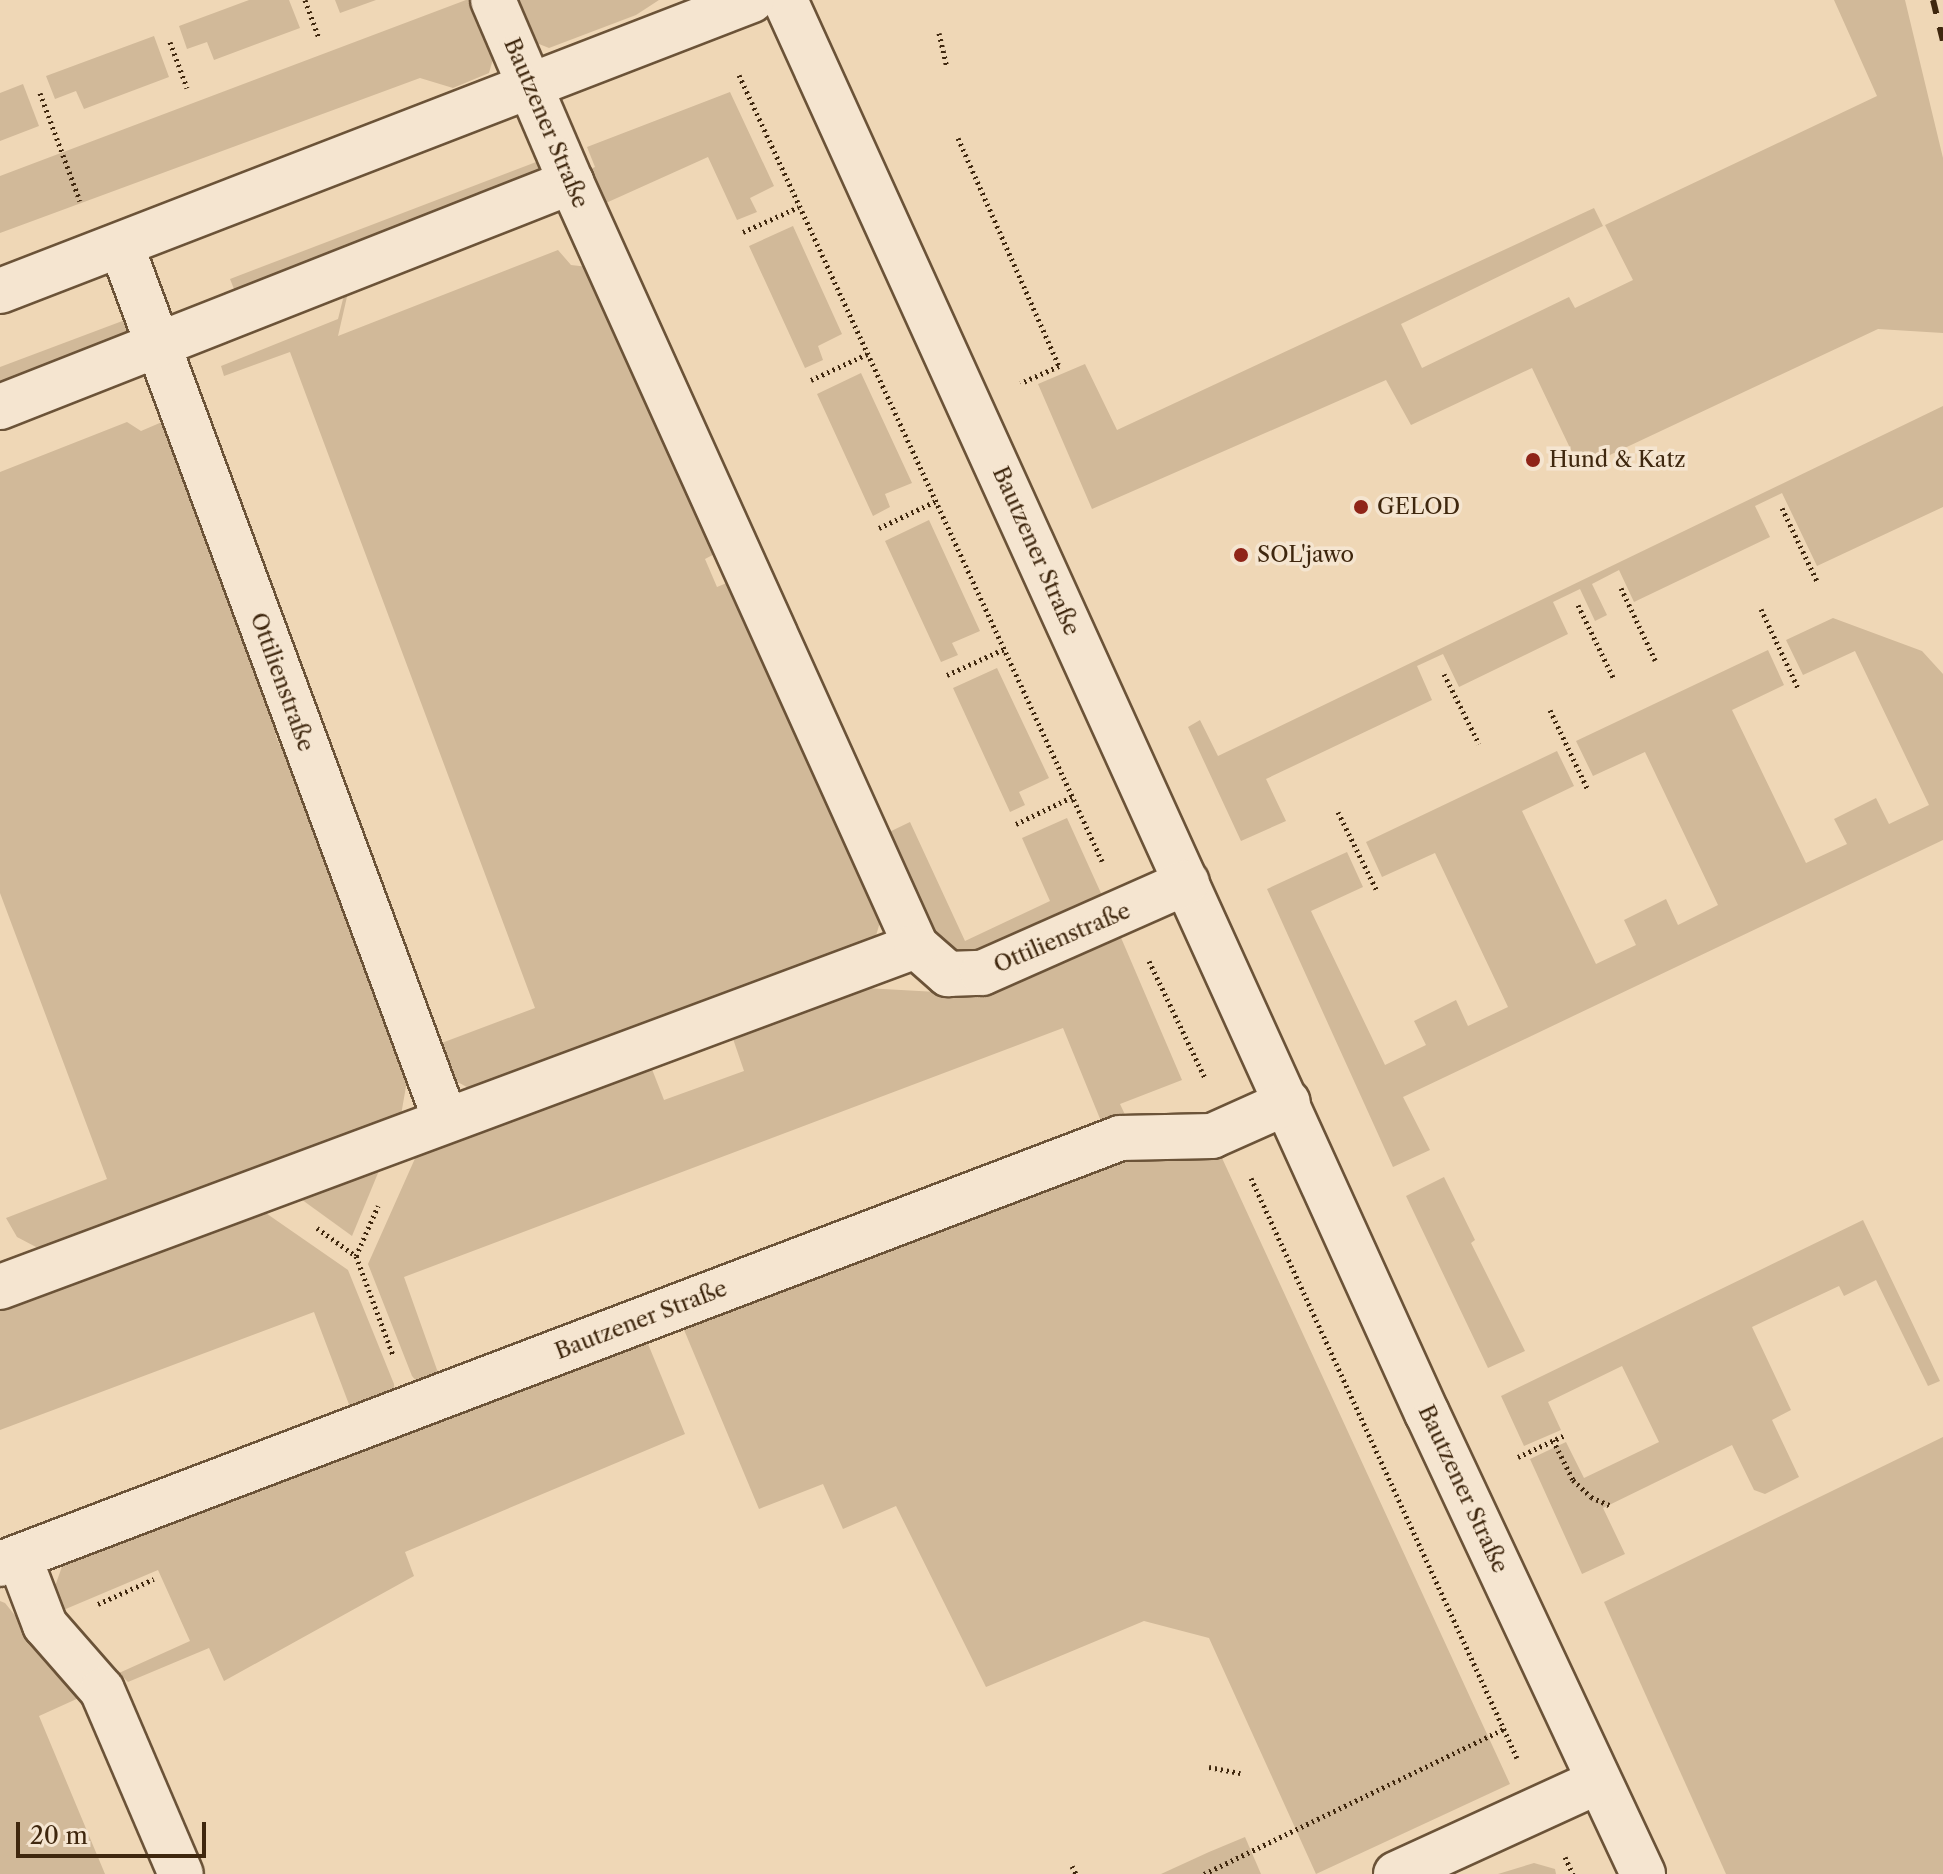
<!DOCTYPE html>
<html>
<head>
<meta charset="utf-8">
<style>
  body { margin:0 }
  #map { position:relative; width:1943px; height:1874px; overflow:hidden; background:#efd7b6; font-family:"Libre Caslon Text",serif }
  div>[style] { position:absolute }
  [style*='--x'] { left:calc(var(--x)*1px); top:calc(var(--y)*1px); width:calc(var(--w)*1px); rotate:calc(var(--a)*1deg) }
  .green>* { inset:0; background:#d1b999 }
  .path>* { height:5px; margin-top:-2.5px; transform-origin:0; background:repeating-linear-gradient(90deg,#3f270e 0 2px,transparent 0 6px) }
  .roads { filter:drop-shadow(2px 0 #6b5338) drop-shadow(-2px 0 #6b5338) drop-shadow(0 2px #6b5338) drop-shadow(0 -2px #6b5338) }
  .street>* { height:44px; margin:-22px; padding:0 22px; transform-origin:22px; border-radius:22px; background:#f5e5d0 }
  .rail>* { height:6px; margin-top:-3px; transform-origin:0; background:repeating-linear-gradient(90deg,#3f270e 0 14px,transparent 0 28px) }
  .dots>* { width:22px; height:22px; translate:-50% -50%; box-sizing:border-box; border:4px solid #f5e5d0; border-radius:50% }
  span { translate:-50% -50%; white-space:nowrap; text-align:center; line-height:1.15; -webkit-text-stroke:7px #f5e5d0; paint-order:stroke }
  .street-label { font-size:22px; color:#3f270e }
  .poi-label { font-size:22px; color:#3f270e }
  .left { translate:0 -50%; text-align:left }
  .scale { position:absolute; left:16px; top:1822px; width:190px; height:36px; box-sizing:border-box; border:4px solid #3f270e; border-top:0; padding-left:10px; font-size:24px; line-height:28px; white-space:nowrap; color:#3f270e; -webkit-text-stroke:6px #f5e5d0; paint-order:stroke }
</style>
</head>
<body>
<div id="map">
  <div class="green">
    <div style="clip-path:polygon(249px 0,289px 0,300px 28px,214px 60px,207px 42px,187px 49px,179px 26px)"></div>
    <div style="clip-path:polygon(335px 0,376px 0,340px 13px)"></div>
    <div style="clip-path:polygon(466px 0,475px 0,491px 40px,493px 59px,489px 73px,453px 88px,420px 78px,0 233px,0 176px)"></div>
    <div style="clip-path:polygon(511px 0,659px 0,636px 15px,549px 48px,534px 42px)"></div>
    <div style="clip-path:polygon(1834px 0,1905px 0,1943px 158px,1943px 333px,1878px 329px,1580px 469px,1532px 368px,1411px 425px,1386px 380px,1092px 509px,1038px 384px,1085px 364px,1117px 430px,1594px 208px,1603px 226px,1401px 324px,1422px 368px,1569px 297px,1575px 308px,1633px 280px,1605px 225px,1877px 96px)"></div>
    <div style="clip-path:polygon(154px 36px,169px 77px,84px 109px,76px 91px,55px 99px,46px 76px)"></div>
    <div style="clip-path:polygon(23px 84px,39px 126px,0 141px,0 93px)"></div>
    <div style="clip-path:polygon(730px 92px,774px 186px,750px 198px,757px 212px,737px 220px,708px 157px,597px 207px,582px 173px,595px 167px,587px 147px)"></div>
    <div style="clip-path:polygon(544px 159px,550px 174px,236px 294px,230px 279px)"></div>
    <div style="clip-path:polygon(793px 226px,842px 334px,818px 346px,823px 360px,805px 368px,749px 246px)"></div>
    <div style="clip-path:polygon(558px 250px,571px 265px,597px 268px,722px 550px,705px 559px,717px 587px,734px 580px,883px 912px,875px 939px,476px 1092px,441px 1073px,431px 1047px,535px 1008px,290px 352px,224px 376px,221px 366px,338px 319px,345px 291px,349px 288px,338px 336px)"></div>
    <div style="clip-path:polygon(133px 317px,141px 336px,0 388px,0 367px)"></div>
    <div style="clip-path:polygon(861px 373px,912px 483px,885px 494px,890px 507px,873px 516px,817px 394px)"></div>
    <div style="clip-path:polygon(1943px 406px,1943px 507px,1817px 566px,1782px 493px,1755px 506px,1770px 537px,1634px 602px,1619px 570px,1592px 584px,1607px 615px,1595px 621px,1580px 589px,1553px 602px,1568px 634px,1459px 687px,1443px 654px,1417px 666px,1432px 700px,1266px 779px,1286px 821px,1241px 841px,1188px 727px,1200px 720px,1218px 756px)"></div>
    <div style="clip-path:polygon(169px 419px,282px 728px,275px 732px,277px 739px,280px 745px,286px 744px,409px 1069px,400px 1121px,63px 1245px,36px 1247px,17px 1237px,6px 1218px,107px 1179px,0 893px,0 472px,127px 422px,141px 431px)"></div>
    <div style="clip-path:polygon(929px 520px,980px 631px,952px 643px,958px 655px,941px 662px,885px 541px)"></div>
    <div style="clip-path:polygon(1833px 618px,1922px 651px,1943px 674px,1943px 840px,1403px 1097px,1430px 1150px,1393px 1167px,1267px 889px,1347px 852px,1363px 887px,1311px 911px,1385px 1065px,1426px 1045px,1414px 1021px,1456px 1000px,1468px 1026px,1508px 1007px,1435px 853px,1382px 877px,1366px 842px,1557px 751px,1574px 786px,1522px 811px,1596px 964px,1636px 945px,1624px 920px,1666px 899px,1678px 925px,1718px 905px,1645px 752px,1593px 776px,1576px 741px,1768px 650px,1784px 685px,1732px 710px,1806px 863px,1847px 844px,1834px 819px,1876px 798px,1889px 824px,1929px 805px,1855px 651px,1803px 675px,1786px 640px)"></div>
    <div style="clip-path:polygon(997px 668px,1049px 778px,1019px 792px,1025px 805px,1010px 812px,953px 688px)"></div>
    <div style="clip-path:polygon(1067px 818px,1105px 902px,959px 959px,934px 942px,883px 835px,910px 822px,965px 941px,1050px 901px,1022px 838px)"></div>
    <div style="clip-path:polygon(1119px 933px,1182px 1080px,1120px 1104px,1128px 1121px,1105px 1131px,1063px 1028px,404px 1277px,441px 1381px,423px 1389px,412px 1376px,368px 1264px,421px 1145px,648px 1059px,664px 1100px,744px 1071px,730px 1030px,847px 987px,937px 992px)"></div>
    <div style="clip-path:polygon(1222px 1158px,1510px 1784px,1316px 1874px,1209px 1638px,1144px 1621px,986px 1687px,896px 1506px,843px 1529px,823px 1484px,759px 1509px,682px 1325px,1115px 1160px)"></div>
    <div style="clip-path:polygon(383px 1161px,352px 1236px,294px 1194px)"></div>
    <div style="clip-path:polygon(1444px 1177px,1475px 1240px,1471px 1243px,1525px 1351px,1488px 1368px,1406px 1196px)"></div>
    <div style="clip-path:polygon(260px 1209px,348px 1270px,394px 1384px,395px 1399px,353px 1415px,314px 1312px,0 1430px,0 1305px)"></div>
    <div style="clip-path:polygon(1863px 1220px,1940px 1381px,1928px 1386px,1876px 1280px,1844px 1296px,1839px 1286px,1752px 1327px,1791px 1410px,1772px 1420px,1799px 1477px,1765px 1494px,1754px 1490px,1732px 1445px,1603px 1508px,1625px 1554px,1582px 1574px,1530px 1459px,1566px 1442px,1584px 1478px,1659px 1442px,1622px 1366px,1548px 1402px,1561px 1430px,1524px 1446px,1501px 1396px)"></div>
    <div style="clip-path:polygon(646px 1339px,685px 1434px,405px 1552px,414px 1576px,224px 1681px,209px 1648px,128px 1682px,119px 1673px,190px 1641px,158px 1570px,61px 1611px,53px 1592px,65px 1558px)"></div>
    <div style="clip-path:polygon(1943px 1437px,1943px 1874px,1726px 1874px,1604px 1602px)"></div>
    <div style="clip-path:polygon(0 1601px,5px 1603px,81px 1697px,39px 1716px,105px 1874px,0 1874px)"></div>
    <div style="clip-path:polygon(1245px 1837px,1261px 1874px,1161px 1874px,1209px 1852px)"></div>
    <div style="clip-path:polygon(1534px 1863px,1555px 1869px,1556px 1874px,1498px 1874px)"></div>
  </div>
  <div class="path">
    <div style="--x:305;--y:0;--w:40;--a:69.8"></div>
    <div style="--x:939;--y:33;--w:35;--a:77"></div>
    <div style="--x:170;--y:42;--w:49;--a:69.7"></div>
    <div style="--x:739;--y:75;--w:866;--a:65.21"></div>
    <div style="--x:40;--y:93;--w:115;--a:69.7"></div>
    <div style="--x:958;--y:138;--w:249;--a:66.1"></div>
    <div style="--x:1059;--y:366;--w:42;--a:155.9"></div>
    <div style="--x:743;--y:232;--w:61;--a:-24.1"></div>
    <div style="--x:811;--y:380;--w:62;--a:-24.9"></div>
    <div style="--x:1782;--y:508;--w:83;--a:64.4"></div>
    <div style="--x:879;--y:528;--w:63;--a:-25.3"></div>
    <div style="--x:1621;--y:588;--w:80;--a:64.7"></div>
    <div style="--x:1578;--y:605;--w:82;--a:64.1"></div>
    <div style="--x:1761;--y:609;--w:89;--a:64.9"></div>
    <div style="--x:1444;--y:674;--w:78;--a:63.4"></div>
    <div style="--x:947;--y:675;--w:63;--a:-24.5"></div>
    <div style="--x:1550;--y:710;--w:89;--a:64.6"></div>
    <div style="--x:1338;--y:812;--w:88;--a:63.7"></div>
    <div style="--x:1016;--y:824;--w:62;--a:-25.7"></div>
    <div style="--x:1149;--y:961;--w:130;--a:64.4"></div>
    <div style="--x:1251;--y:1178;--w:638;--a:65.36"></div>
    <div style="--x:317;--y:1228;--w:48;--a:35.7"></div>
    <div style="--x:356;--y:1256;--w:106;--a:69.5"></div>
    <div style="--x:356;--y:1256;--w:55;--a:-66.3"></div>
    <div style="--x:1553;--y:1440;--w:45;--a:63.4"></div>
    <div style="--x:1573;--y:1480;--w:25;--a:43"></div>
    <div style="--x:1591;--y:1497;--w:20;--a:24"></div>
    <div style="--x:1518;--y:1457;--w:50;--a:-25"></div>
    <div style="--x:98;--y:1604;--w:61;--a:-24.1"></div>
    <div style="--x:1209;--y:1767;--w:32;--a:11"></div>
    <div style="--x:1565;--y:1857;--w:19;--a:65"></div>
    <div style="--x:1072;--y:1866;--w:9;--a:63"></div>
    <div style="--x:1204;--y:1874;--w:333;--a:-25.8"></div>
  </div>
  <div class="roads">
    <div class="street">
      <div style="--x:493;--y:0;--w:198;--a:66.8"></div>
      <div style="--x:571;--y:182;--w:838;--a:65.7"></div>
      <div style="--x:785;--y:0;--w:1552;--a:65.57"></div>
      <div style="--x:1427;--y:1413;--w:509;--a:64.89"></div>
      <div style="--x:121;--y:245;--w:932;--a:69.66"></div>
      <div style="--x:0;--y:291;--w:806;--a:-21.15"></div>
      <div style="--x:0;--y:407;--w:614;--a:-21.51"></div>
      <div style="--x:0;--y:1287;--w:977;--a:-20.42"></div>
      <div style="--x:916;--y:946;--w:43;--a:41.2"></div>
      <div style="--x:948;--y:974;--w:34;--a:-2"></div>
      <div style="--x:982;--y:973;--w:224;--a:-23.9"></div>
      <div style="--x:19;--y:1557;--w:73;--a:69.1"></div>
      <div style="--x:45;--y:1625;--w:86;--a:48.8"></div>
      <div style="--x:102;--y:1690;--w:200;--a:66.8"></div>
      <div style="--x:0;--y:1564;--w:1198;--a:-20.82"></div>
      <div style="--x:1120;--y:1138;--w:92;--a:-1.2"></div>
      <div style="--x:1212;--y:1136;--w:83;--a:-24.1"></div>
      <div style="--x:1396;--y:1874;--w:223;--a:-24.6"></div>
    </div>
  </div>
  <div class="rail">
    <div style="--x:1933;--y:0;--w:42;--a:76.3"></div>
  </div>
  <div class="dots">
    <div style="left:1533px;top:460px;background:#8f2418"></div>
    <div style="left:1361px;top:507px;background:#8f2418"></div>
    <div style="left:1241px;top:555px;background:#8f2418"></div>
  </div>
  <div class="street-label">
    <span style="left:546px;top:123px;rotate:67deg">Bautzener Straße</span>
    <span style="left:1036px;top:551px;rotate:66deg">Bautzener Straße</span>
    <span style="left:282px;top:682px;rotate:70deg">Ottilienstraße</span>
    <span style="left:1062px;top:938px;rotate:-23deg">Ottilienstraße</span>
    <span style="left:641px;top:1320px;rotate:-21deg">Bautzener Straße</span>
    <span style="left:1463px;top:1489px;rotate:65deg">Bautzener Straße</span>
  </div>
  <div class="poi-label">
    <span class="left" style="left:1549px;top:460px">Hund &amp; Katz</span>
    <span class="left" style="left:1377px;top:507px">GELOD</span>
    <span class="left" style="left:1257px;top:555px">SOL'jawo</span>
  </div>
  <div class="scale">20 m</div>
</div>
</body>
</html>
